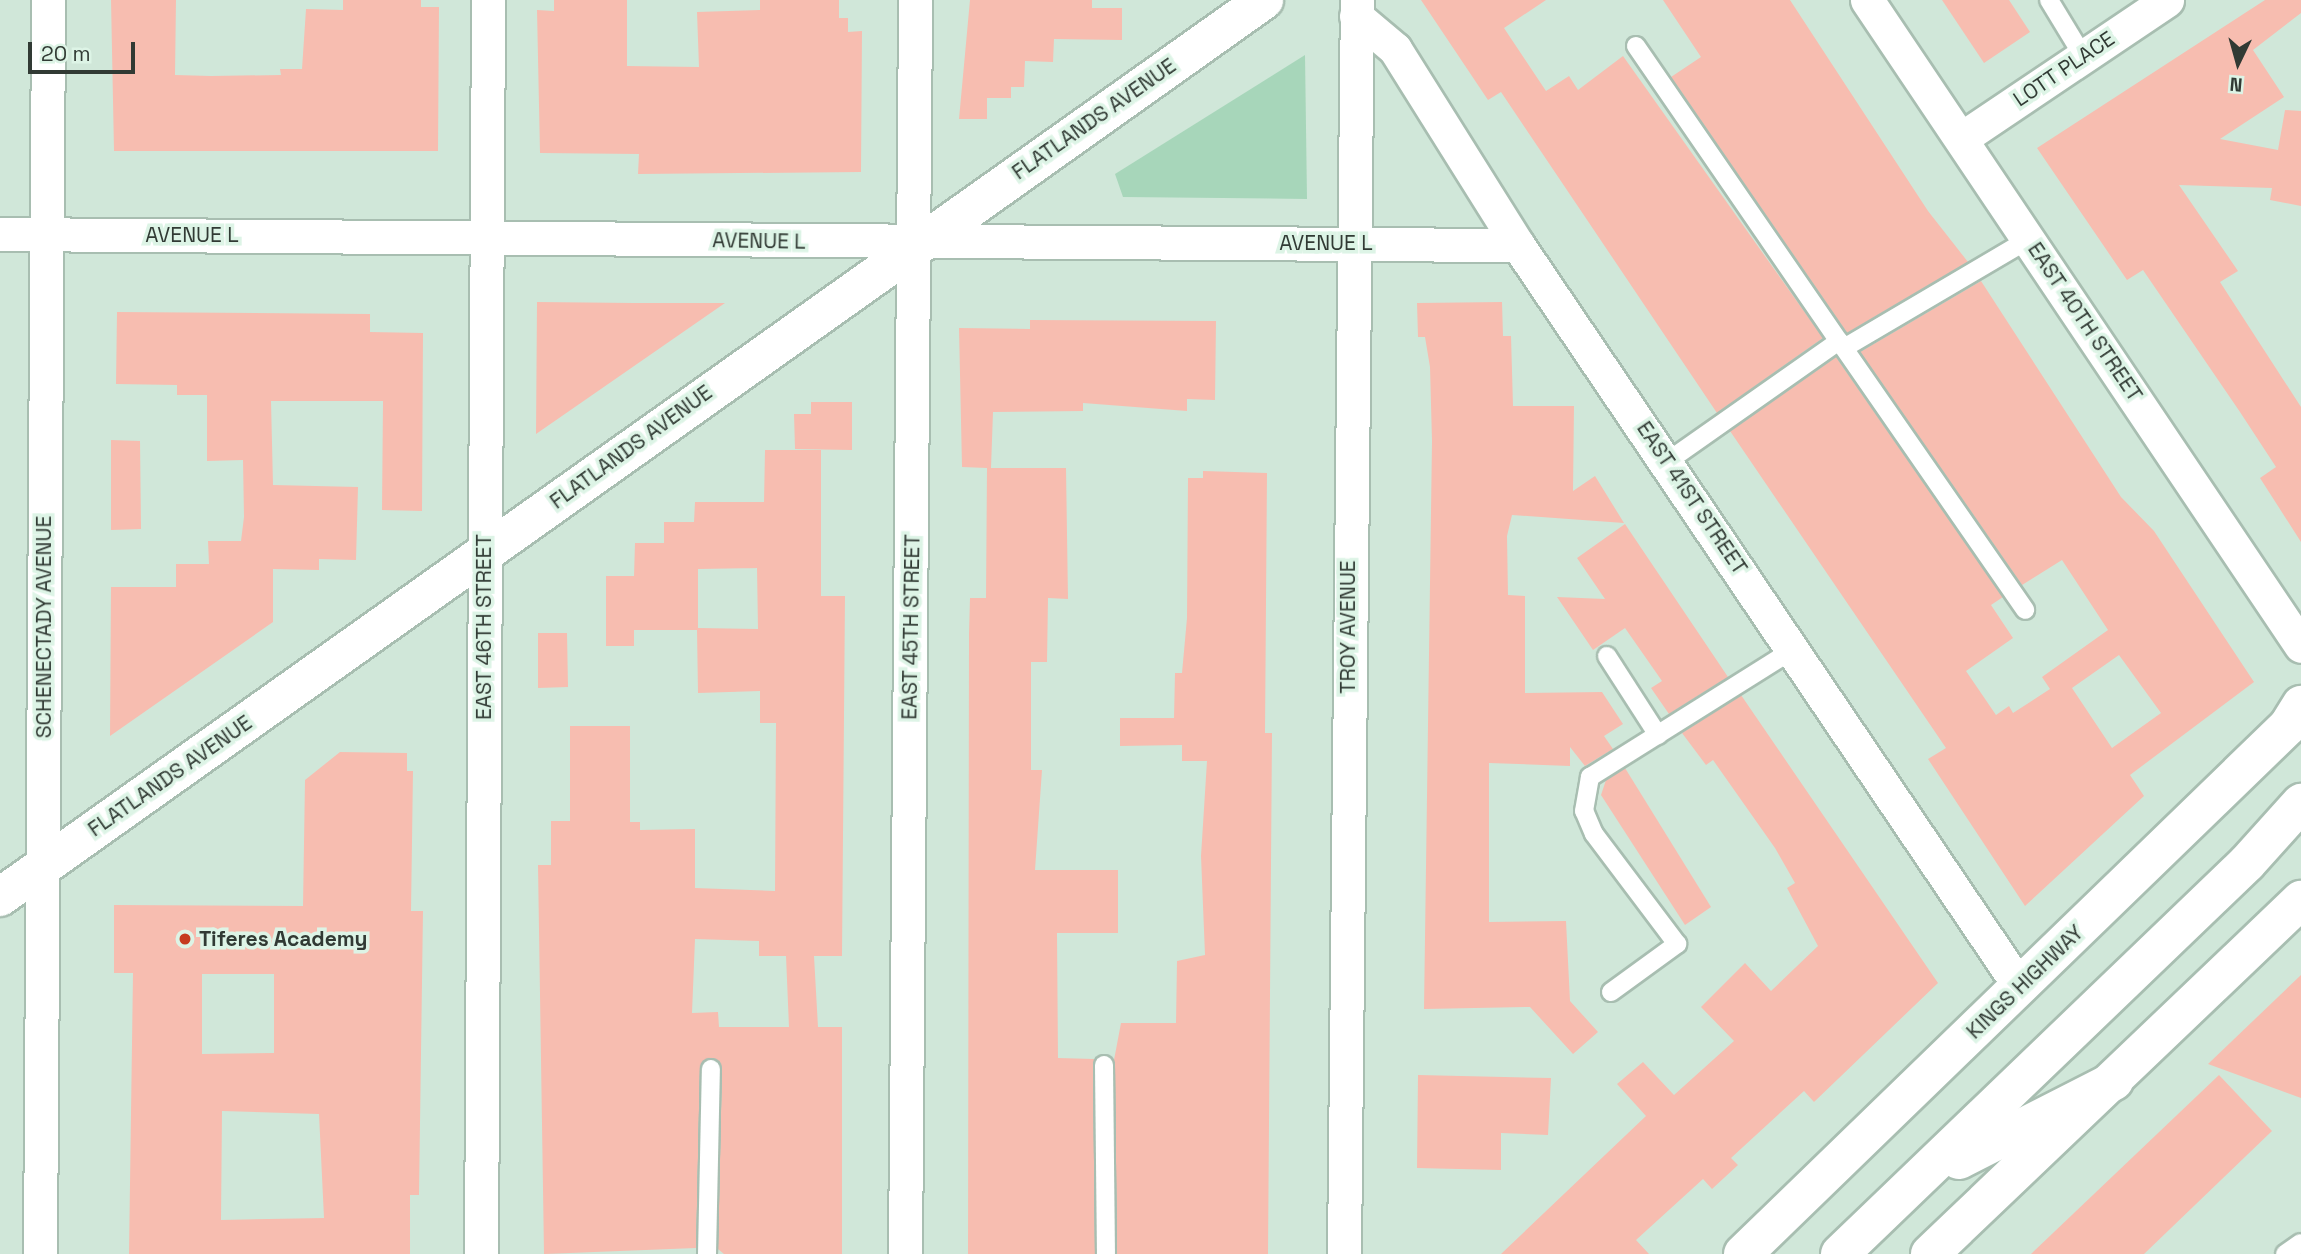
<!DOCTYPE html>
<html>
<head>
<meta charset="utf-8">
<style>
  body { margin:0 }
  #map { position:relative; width:2301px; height:1254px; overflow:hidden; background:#d0e7d9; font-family:"Space Grotesk",sans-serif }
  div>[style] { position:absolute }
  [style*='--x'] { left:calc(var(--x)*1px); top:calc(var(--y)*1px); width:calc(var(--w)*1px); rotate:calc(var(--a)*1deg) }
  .green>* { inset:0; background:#a7d6ba }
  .building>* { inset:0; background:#f7bdb0 }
  .roads { filter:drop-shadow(2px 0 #a8beb1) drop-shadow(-2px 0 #a8beb1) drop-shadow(0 2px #a8beb1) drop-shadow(0 -2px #a8beb1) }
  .service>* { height:18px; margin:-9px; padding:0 9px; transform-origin:9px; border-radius:9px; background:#fff }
  .minor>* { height:33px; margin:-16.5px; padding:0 16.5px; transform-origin:16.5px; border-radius:16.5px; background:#fff }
  .tertiary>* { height:38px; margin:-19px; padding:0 19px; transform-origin:19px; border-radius:19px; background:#fff }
  .secondary>* { height:38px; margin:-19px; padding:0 19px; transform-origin:19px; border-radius:19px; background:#fff }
  .primary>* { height:38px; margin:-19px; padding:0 19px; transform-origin:19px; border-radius:19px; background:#fff }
  .dots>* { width:19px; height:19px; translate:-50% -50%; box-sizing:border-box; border:4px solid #ddf4e6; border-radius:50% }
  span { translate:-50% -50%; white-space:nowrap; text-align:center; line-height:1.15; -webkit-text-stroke:7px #ddf4e6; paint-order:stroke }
  .street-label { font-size:21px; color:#313a34 }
  .poi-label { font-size:21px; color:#313a34; font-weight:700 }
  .left { translate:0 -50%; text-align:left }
  .north { position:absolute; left:2203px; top:28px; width:70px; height:70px; -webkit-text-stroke:5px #ddf4e6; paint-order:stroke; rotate:185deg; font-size:19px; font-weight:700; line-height:28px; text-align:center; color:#313a34 }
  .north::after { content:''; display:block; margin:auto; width:24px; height:32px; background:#313a34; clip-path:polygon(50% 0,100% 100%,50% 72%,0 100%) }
  .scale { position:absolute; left:28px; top:42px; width:107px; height:32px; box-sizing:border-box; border:4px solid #313a34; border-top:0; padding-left:9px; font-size:21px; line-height:24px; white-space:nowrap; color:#313a34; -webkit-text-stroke:5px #ddf4e6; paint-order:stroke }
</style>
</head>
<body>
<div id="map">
  <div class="green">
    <div style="clip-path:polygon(1305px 55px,1307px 199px,1123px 197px,1115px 174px)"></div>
  </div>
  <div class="building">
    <div style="clip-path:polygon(111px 0,176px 0,175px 75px,211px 76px,281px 75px,280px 69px,302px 69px,306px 9px,343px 10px,343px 0,421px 0,421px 7px,439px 7px,438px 151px,114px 151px)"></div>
    <div style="clip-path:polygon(554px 0,627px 0,627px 66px,699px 67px,697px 12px,760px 10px,760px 0,839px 0,839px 18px,848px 18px,848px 32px,862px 31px,861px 172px,638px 174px,639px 154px,540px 153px,537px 10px,554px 11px)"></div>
    <div style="clip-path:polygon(970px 0,1092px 0,1092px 8px,1122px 8px,1122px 40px,1054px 39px,1053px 62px,1025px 61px,1024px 87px,1011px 87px,1011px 98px,987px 98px,987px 119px,959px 119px)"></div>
    <div style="clip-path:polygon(1421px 0,1546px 0,1504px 28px,1546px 91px,1569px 76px,1578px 90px,1623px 56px,1823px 338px,1717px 413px,1501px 92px,1488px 100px)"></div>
    <div style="clip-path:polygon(1663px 0,1790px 0,1928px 211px,1968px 262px,1847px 333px,1671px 77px,1701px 57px)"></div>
    <div style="clip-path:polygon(1942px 0,2009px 0,2030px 32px,1984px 63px)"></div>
    <div style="clip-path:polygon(2265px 0,2301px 0,2301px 13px,2253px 50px,2284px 97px,2220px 139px,2278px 150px,2285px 110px,2301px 111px,2301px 206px,2270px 200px,2272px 188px,2179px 185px,2238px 271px,2220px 282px,2301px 407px,2301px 542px,2260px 478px,2276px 467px,2240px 412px,2143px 270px,2127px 280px,2037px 148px)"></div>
    <div style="clip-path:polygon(evenodd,1981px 281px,2121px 497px,2154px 531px,2254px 682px,2130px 775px,2144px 796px,2025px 906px,1928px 759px,1946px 748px,1730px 431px,1836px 357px,2003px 597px,1991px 605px,2013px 638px,1966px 671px,1996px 715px,2009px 706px,2013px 713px,2050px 689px,2042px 677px,2108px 630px,2062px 560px,2022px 585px,1860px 352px,1981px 281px,2119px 655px,2161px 713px,2112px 748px,2072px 688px,2119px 655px)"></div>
    <div style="clip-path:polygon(537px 302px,634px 303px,725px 303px,536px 434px)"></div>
    <div style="clip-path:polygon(1502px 302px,1503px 336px,1511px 336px,1513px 406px,1574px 406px,1573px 491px,1595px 476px,1624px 523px,1512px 515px,1507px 536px,1508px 595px,1525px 596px,1525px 693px,1602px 692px,1623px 724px,1604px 736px,1613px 749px,1585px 766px,1570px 747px,1570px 766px,1489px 763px,1489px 922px,1566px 921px,1570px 1001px,1598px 1032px,1573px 1054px,1530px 1007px,1424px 1009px,1432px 441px,1430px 367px,1425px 337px,1418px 337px,1417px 303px)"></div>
    <div style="clip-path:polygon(117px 312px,370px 314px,370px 332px,423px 333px,422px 511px,382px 510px,383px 401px,271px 401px,273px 485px,358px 487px,356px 560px,319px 559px,319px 570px,273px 569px,273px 622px,110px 736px,111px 587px,176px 587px,176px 564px,209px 564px,208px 541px,241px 541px,244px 517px,243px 460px,207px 461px,207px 395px,177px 395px,177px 385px,116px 384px)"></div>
    <div style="clip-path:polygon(1030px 320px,1216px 321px,1215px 400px,1187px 399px,1187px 411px,1083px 403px,1083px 411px,993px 412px,991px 468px,1066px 468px,1068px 599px,1048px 598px,1047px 662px,1031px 662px,1031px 770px,1042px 770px,1035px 870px,1118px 870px,1118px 933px,1057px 933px,1058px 1058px,1094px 1059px,1095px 1254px,968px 1254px,969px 634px,970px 598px,986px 598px,987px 468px,962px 467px,959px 328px,1030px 329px)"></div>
    <div style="clip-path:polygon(811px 402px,852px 402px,852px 450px,795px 449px,794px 414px,811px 414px)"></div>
    <div style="clip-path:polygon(111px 440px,140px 441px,141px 529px,111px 530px)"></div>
    <div style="clip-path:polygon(evenodd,765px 450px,821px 450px,821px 596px,845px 596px,842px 956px,814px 956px,818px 1027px,842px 1027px,842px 1254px,724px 1254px,718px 1249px,722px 1069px,711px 1058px,700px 1069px,696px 1248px,544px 1254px,538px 865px,551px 865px,551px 821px,570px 821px,570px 726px,630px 726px,630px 822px,640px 822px,640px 830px,695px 829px,695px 888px,775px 891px,776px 723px,760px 723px,760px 691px,698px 693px,697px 630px,634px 630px,634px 646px,606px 646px,606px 576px,634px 576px,635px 543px,664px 543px,664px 522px,694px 522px,695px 502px,764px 502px,765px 450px,757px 568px,758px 629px,698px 628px,698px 569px,757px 568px,765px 450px,695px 939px,759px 941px,759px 956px,786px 956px,789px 1027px,719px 1027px,718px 1012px,692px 1013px,695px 939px)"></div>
    <div style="clip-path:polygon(1203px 471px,1267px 473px,1265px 733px,1272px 733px,1268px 1254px,1117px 1254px,1114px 1060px,1121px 1023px,1176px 1023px,1177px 961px,1205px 955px,1201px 856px,1207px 761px,1182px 761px,1182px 745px,1120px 746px,1120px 718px,1174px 718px,1175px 673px,1182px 673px,1187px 618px,1188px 478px,1203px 478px)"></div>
    <div style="clip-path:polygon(1625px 524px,1728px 677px,1669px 714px,1651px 688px,1662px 681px,1625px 628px,1593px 650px,1557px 597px,1605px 599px,1577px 558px)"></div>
    <div style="clip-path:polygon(538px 633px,567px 633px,568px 687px,538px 688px)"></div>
    <div style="clip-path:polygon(1741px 695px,1938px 983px,1814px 1102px,1804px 1091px,1731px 1158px,1738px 1165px,1712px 1189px,1703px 1179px,1636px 1240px,1649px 1254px,1501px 1254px,1646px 1116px,1617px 1084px,1643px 1062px,1674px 1095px,1734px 1041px,1701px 1007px,1745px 963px,1771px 991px,1818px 946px,1787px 888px,1795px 883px,1775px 848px,1713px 760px,1706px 765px,1682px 733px)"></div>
    <div style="clip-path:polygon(evenodd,340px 752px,407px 753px,407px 771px,413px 771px,411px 911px,423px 911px,419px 1195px,410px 1195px,410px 1254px,129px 1254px,133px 973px,114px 973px,114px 905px,303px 906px,305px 780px,340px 752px,202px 974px,274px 974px,274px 1053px,202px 1054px,202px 974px,340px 752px,222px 1111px,319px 1114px,324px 1218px,221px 1220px,222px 1111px)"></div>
    <div style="clip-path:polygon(1625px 768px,1711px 907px,1685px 925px,1601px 795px,1606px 780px)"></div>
    <div style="clip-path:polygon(2301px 975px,2301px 1098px,2208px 1064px)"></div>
    <div style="clip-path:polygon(1418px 1075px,1551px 1078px,1548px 1135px,1501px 1133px,1501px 1170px,1417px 1168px)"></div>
    <div style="clip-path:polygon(2219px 1075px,2272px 1131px,2144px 1254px,2031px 1254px)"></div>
  </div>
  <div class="roads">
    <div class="service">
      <div style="--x:2049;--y:0;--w:66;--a:58.7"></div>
      <div style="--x:1636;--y:46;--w:358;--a:55.5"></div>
      <div style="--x:1839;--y:341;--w:209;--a:144.9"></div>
      <div style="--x:1839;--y:341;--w:327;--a:55.3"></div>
      <div style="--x:1844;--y:348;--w:215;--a:-30.5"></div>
      <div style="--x:1607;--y:656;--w:94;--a:57.2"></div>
      <div style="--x:1611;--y:992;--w:82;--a:-36"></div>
      <div style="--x:1677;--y:944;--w:138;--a:-127"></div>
      <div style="--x:1594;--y:834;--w:25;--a:-113"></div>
      <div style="--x:1584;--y:811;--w:35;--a:-80"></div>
      <div style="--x:1590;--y:777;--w:241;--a:-32.1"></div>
      <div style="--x:1104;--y:1065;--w:189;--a:89.4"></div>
      <div style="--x:707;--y:1254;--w:185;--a:-88.8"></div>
      <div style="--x:2285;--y:1254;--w:19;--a:-35"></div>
    </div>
    <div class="minor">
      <div style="--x:1867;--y:0;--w:778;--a:56.11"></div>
      <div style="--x:1356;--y:16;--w:51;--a:40.2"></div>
      <div style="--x:1395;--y:49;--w:231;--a:57.9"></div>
      <div style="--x:1518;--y:245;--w:896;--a:55.92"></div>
      <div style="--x:1962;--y:138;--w:247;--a:-33.9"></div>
      <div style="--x:0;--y:234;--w:1518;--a:0.42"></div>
      <div style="--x:40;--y:1254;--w:1254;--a:-89.63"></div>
      <div style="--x:481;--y:1254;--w:1254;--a:-89.68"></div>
      <div style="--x:905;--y:1254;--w:1254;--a:-89.54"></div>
      <div style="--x:1344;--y:1254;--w:1254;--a:-89.41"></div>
    </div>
    <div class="tertiary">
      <div style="--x:1743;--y:1254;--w:759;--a:-44.09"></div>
      <div style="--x:2288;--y:726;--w:25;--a:-58"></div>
      <div style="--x:1930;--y:1254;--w:513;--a:-43.66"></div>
    </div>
    <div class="secondary">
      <div style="--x:0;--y:897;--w:1550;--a:-35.36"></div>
    </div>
    <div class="primary">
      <div style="--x:1959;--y:1160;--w:174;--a:-27"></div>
      <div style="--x:1840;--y:1254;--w:564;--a:-43.85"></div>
      <div style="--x:2247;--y:863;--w:81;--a:-48"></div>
    </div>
  </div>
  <div class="dots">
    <div style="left:185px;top:939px;background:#c63b20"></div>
  </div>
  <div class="street-label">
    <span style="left:2064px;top:69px;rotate:-34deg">LOTT PLACE</span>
    <span style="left:1094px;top:119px;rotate:-35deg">FLATLANDS AVENUE</span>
    <span style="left:192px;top:235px">AVENUE L</span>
    <span style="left:759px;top:241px;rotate:1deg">AVENUE L</span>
    <span style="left:1326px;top:243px">AVENUE L</span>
    <span style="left:2085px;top:322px;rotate:56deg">EAST 40TH STREET</span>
    <span style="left:631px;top:447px;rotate:-36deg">FLATLANDS AVENUE</span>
    <span style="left:1692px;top:498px;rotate:56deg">EAST 41ST STREET</span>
    <span style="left:44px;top:627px;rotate:-90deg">SCHENECTADY AVENUE</span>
    <span style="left:484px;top:627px;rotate:-90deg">EAST 46TH STREET</span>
    <span style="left:911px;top:627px;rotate:-89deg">EAST 45TH STREET</span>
    <span style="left:1348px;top:627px;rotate:-90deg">TROY AVENUE</span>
    <span style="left:170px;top:776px;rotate:-35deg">FLATLANDS AVENUE</span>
    <span style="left:2025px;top:982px;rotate:-44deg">KINGS HIGHWAY</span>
  </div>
  <div class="poi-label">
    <span class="left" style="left:199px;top:939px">Tiferes Academy</span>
  </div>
  <div class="north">N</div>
  <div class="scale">20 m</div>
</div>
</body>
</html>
